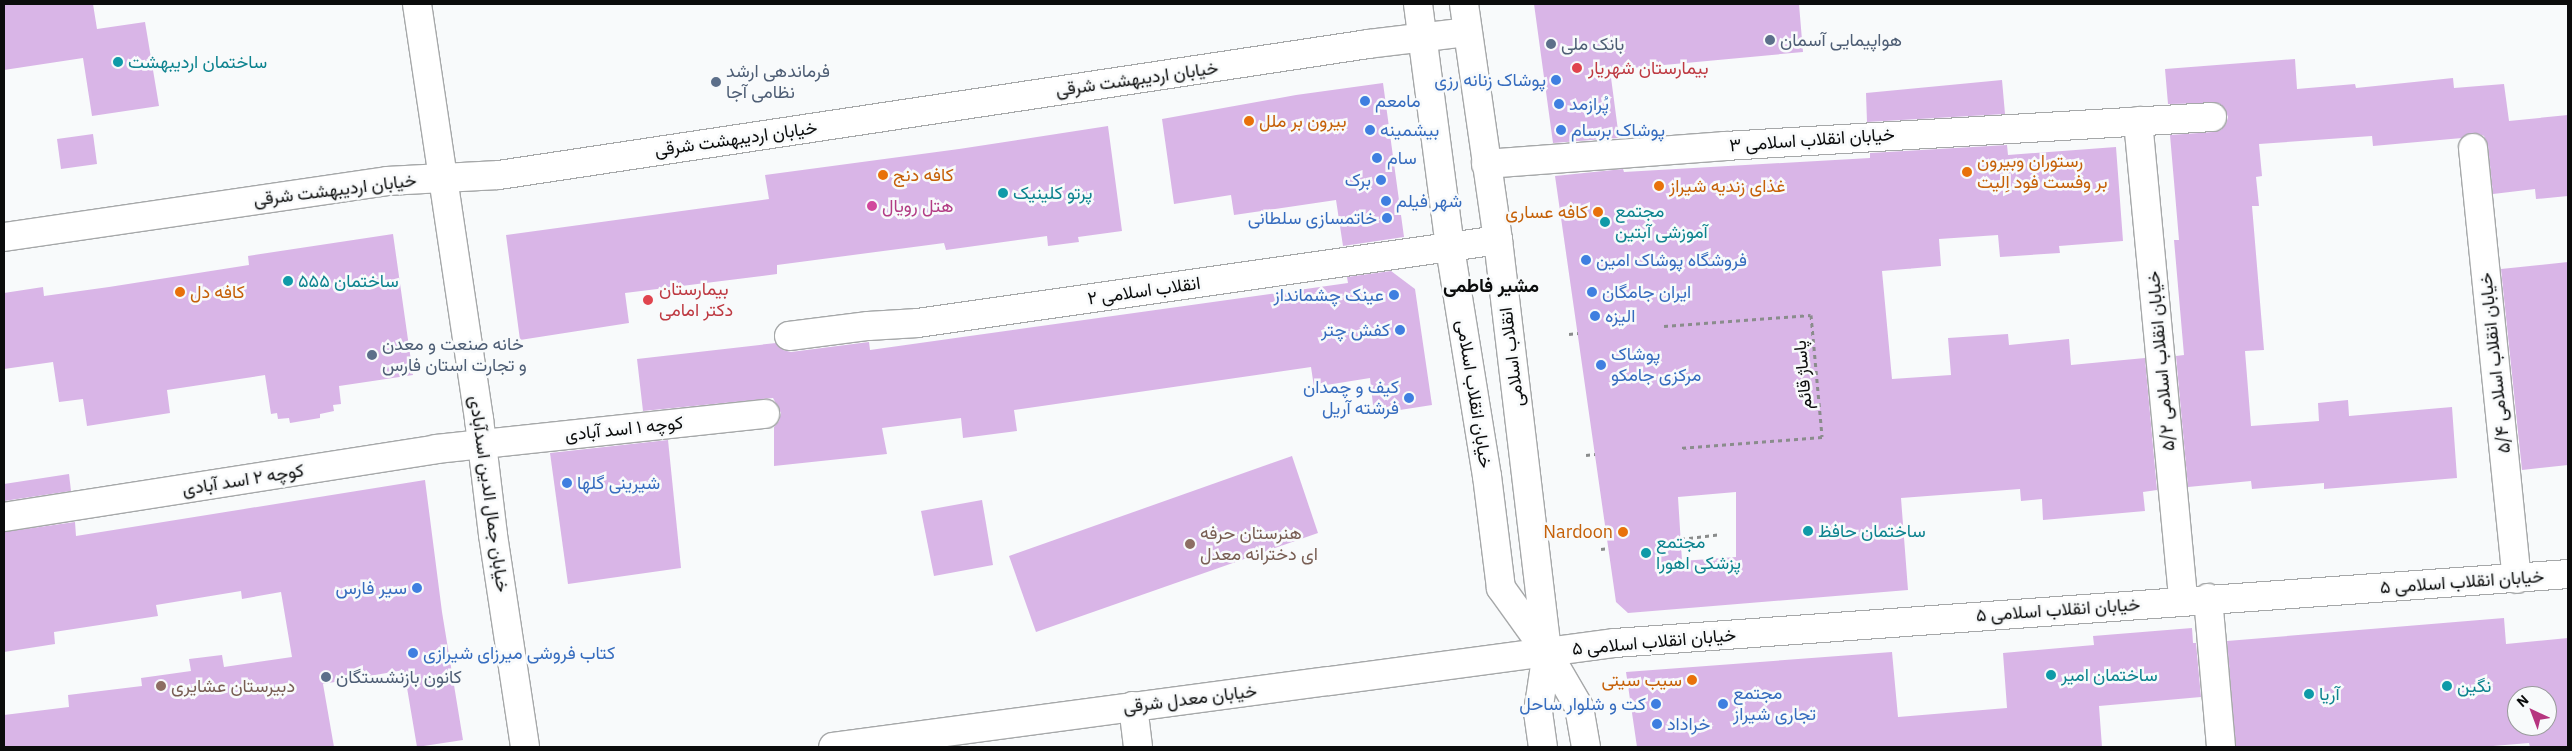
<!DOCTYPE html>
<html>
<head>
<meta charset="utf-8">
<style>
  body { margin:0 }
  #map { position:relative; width:2572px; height:751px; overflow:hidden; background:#f8fafb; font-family:"IBM Plex Sans",Vazirmatn,sans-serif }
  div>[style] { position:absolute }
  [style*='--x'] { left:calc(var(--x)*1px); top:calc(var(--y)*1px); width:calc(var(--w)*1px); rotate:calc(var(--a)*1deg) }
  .building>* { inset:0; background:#d9b5e7 }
  .path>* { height:3px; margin-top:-1.5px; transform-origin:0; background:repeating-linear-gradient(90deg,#8a8c8c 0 4px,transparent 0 8px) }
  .roads { filter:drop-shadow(1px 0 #a6a8a9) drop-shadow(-1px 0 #a6a8a9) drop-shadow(0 1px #a6a8a9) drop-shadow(0 -1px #a6a8a9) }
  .minor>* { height:28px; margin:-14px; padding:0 14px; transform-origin:14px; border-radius:14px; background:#fff }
  .major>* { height:28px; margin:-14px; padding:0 14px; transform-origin:14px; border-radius:14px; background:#fff }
  .dots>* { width:14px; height:14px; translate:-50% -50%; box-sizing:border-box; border:2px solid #f8fafb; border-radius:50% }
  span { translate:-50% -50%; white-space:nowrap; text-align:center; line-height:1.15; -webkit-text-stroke:5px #f8fafb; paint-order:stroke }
  .service-label { font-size:18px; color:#4e5e75 }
  .left { translate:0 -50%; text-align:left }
  .culture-label { font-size:18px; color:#0d838f }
  .health-label { font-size:18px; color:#be3a42 }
  .street-label { font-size:18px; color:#0b0c0c }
  .shop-label { font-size:18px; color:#366cbe }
  .right { translate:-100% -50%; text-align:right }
  .food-label { font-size:18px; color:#c56008 }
  .hotel-label { font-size:18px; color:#b23c85 }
  .education-label { font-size:18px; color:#785e54 }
  .neighbourhood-label { font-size:19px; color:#0b0c0c; font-weight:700 }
  .frame { position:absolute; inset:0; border:5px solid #0b0c0c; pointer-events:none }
  .north { position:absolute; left:2507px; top:686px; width:50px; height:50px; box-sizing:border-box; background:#f8fafb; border:1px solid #999b9b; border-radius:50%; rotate:317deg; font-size:14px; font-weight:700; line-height:20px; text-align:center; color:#0b0c0c }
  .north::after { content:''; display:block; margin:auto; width:18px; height:22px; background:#b63580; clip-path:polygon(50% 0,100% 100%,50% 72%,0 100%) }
</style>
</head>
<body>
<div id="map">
  <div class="building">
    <div style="clip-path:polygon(4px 4px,93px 4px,97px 29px,145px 22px,159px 106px,92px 116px,83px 58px,4px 70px)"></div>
    <div style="clip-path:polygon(1534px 4px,1799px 4px,1803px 52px,1610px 70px,1619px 138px,1553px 143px)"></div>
    <div style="clip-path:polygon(2295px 59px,2297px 89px,2355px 84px,2356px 88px,2453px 78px,2454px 88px,2504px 84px,2509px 121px,2568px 115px,2568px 196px,2536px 199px,2535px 189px,2493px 194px,2488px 146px,2484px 136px,2479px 134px,2471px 133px,2462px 138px,2373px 146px,2372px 136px,2259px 144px,2262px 176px,2256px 177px,2259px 206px,2252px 206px,2264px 350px,2245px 351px,2251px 426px,2319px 421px,2318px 403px,2348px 400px,2349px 416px,2452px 407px,2457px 478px,2324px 489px,2324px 483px,2252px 489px,2251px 481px,2188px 487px,2176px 356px,2184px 355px,2174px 240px,2179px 240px,2170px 135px,2213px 132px,2221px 130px,2226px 124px,2228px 117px,2225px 109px,2219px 103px,2168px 104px,2165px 69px)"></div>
    <div style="clip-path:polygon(2002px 80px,2005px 114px,1867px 122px,1866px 93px)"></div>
    <div style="clip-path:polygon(1383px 83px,1404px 237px,1343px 246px,1336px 200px,1234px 215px,1231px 195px,1174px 204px,1162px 119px,1296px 95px)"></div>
    <div style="clip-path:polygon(1108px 126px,1122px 231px,1078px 237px,1079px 242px,1048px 246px,1047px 236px,946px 250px,944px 243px,777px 265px,777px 274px,625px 293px,629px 323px,520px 340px,506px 235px,769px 199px,765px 175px,959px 149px)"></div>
    <div style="clip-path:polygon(93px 134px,97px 164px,61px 169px,57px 139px)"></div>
    <div style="clip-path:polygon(evenodd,2007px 145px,2008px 155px,2116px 147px,2123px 241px,2059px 246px,2060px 253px,2000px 257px,1998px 235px,1939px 239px,1941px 266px,1882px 271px,1892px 379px,1951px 375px,1948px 338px,2008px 334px,2009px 345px,2069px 339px,2071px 365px,2145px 358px,2157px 490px,2143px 492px,2145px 511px,2043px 520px,2042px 499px,2021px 501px,2020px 489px,1901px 498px,1908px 590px,1628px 613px,1616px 602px,1555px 176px,1623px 169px,1624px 172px,1870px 158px,1870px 153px,2007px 145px,1736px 492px,1736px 557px,1682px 561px,1678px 497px,1736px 492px)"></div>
    <div style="clip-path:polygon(393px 234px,413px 375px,339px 386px,341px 404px,333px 405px,334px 411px,320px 414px,320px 418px,290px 423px,289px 418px,278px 419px,277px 413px,271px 414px,265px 375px,167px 390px,170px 413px,87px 426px,83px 399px,59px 402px,53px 362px,4px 369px,4px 293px,43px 287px,44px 296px,109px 287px,249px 265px,248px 256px)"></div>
    <div style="clip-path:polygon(2568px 262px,2568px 465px,2522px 470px,2501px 269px)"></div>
    <div style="clip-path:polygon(1391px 271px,1415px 289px,1432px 405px,1374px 414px,1370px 378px,1314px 387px,1311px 367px,1014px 410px,1017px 431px,963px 438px,961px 418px,882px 428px,887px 454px,774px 466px,774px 427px,779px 421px,781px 413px,773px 398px,643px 411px,637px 359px,776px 343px,783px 350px,791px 352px,869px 342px,870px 350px,1348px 283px,1347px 277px)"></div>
    <div style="clip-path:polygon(668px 440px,681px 568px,568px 584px,550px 453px)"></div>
    <div style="clip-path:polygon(1292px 456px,1318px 533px,1036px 632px,1009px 556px)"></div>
    <div style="clip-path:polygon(69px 474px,71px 491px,4px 501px,4px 484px)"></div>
    <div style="clip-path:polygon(425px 480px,442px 612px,463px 740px,417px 747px,404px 670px,323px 684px,334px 747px,4px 747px,4px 715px,69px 707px,68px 695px,142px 686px,141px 678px,191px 671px,189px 659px,222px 655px,224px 667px,292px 657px,281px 592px,242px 599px,241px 591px,156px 605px,158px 616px,54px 632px,55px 644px,4px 652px,4px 532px,75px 522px,76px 536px)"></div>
    <div style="clip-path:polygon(982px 500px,993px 565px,934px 576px,921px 511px)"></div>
    <div style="clip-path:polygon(evenodd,2504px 618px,2506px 644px,2568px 638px,2568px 747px,2530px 747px,2529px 743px,2481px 747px,2236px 747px,2227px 641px,2504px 618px,2517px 696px,2547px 696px,2547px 726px,2517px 726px,2517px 696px)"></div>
    <div style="clip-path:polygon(2192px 628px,2193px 643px,2196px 643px,2201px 697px,2099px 706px,2102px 747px,1637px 747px,1626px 672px,1892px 652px,1898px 717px,2007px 708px,2003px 653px,2094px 645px,2093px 636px)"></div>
  </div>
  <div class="path">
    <div style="--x:1664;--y:326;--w:147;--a:-4.3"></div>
    <div style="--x:1811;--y:315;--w:122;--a:84.8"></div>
    <div style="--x:1822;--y:437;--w:143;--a:175.6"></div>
    <div style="--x:1569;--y:334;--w:9;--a:-6"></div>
    <div style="--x:1586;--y:455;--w:9;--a:-6"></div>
    <div style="--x:1681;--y:539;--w:39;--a:-7"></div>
    <div style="--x:1601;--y:549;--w:8;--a:-7"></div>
  </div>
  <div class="roads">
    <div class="minor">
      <div style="--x:1418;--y:4;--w:246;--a:82.5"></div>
      <div style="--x:1450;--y:248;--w:231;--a:80.8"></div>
      <div style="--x:1487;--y:476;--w:113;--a:82.9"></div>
      <div style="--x:1501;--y:588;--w:79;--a:54.3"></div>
      <div style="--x:2138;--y:121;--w:481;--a:84.6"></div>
      <div style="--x:2473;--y:148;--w:433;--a:84.2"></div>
      <div style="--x:1486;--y:164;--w:240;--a:-4.3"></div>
      <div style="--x:1725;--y:146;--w:488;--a:-3.4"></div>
      <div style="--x:4;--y:237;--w:387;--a:-8.3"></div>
      <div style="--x:387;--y:181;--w:112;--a:-3.1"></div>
      <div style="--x:499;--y:175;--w:879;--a:-8.57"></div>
      <div style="--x:1368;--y:44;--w:100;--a:-6.9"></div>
      <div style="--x:789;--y:336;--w:80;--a:-7.2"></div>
      <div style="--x:868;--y:326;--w:50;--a:-3.4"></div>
      <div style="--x:918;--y:323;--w:586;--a:-8.14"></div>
      <div style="--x:4;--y:517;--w:437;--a:-8.9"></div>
      <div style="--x:436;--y:449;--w:331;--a:-6.1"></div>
      <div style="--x:2208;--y:598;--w:150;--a:85"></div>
      <div style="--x:1133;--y:706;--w:41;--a:83"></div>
      <div style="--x:833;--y:747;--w:789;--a:-7.58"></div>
      <div style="--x:1615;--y:643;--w:955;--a:-4.14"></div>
    </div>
    <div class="major">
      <div style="--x:417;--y:4;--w:420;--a:81.5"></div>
      <div style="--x:479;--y:419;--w:117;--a:83.1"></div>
      <div style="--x:493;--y:535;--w:214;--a:81.4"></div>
      <div style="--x:1464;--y:4;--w:238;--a:81.8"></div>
      <div style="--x:1498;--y:240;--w:415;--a:83.2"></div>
      <div style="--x:1547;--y:652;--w:61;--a:98.5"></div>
      <div style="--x:1538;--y:712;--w:35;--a:82"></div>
      <div style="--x:1547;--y:652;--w:64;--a:59.8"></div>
      <div style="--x:1579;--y:707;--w:41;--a:80.1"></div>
    </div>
  </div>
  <div class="dots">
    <div style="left:1770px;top:40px;background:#5c6f8a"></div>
    <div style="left:1551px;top:44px;background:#5c6f8a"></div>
    <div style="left:118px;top:62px;background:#0f9aa8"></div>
    <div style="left:1577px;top:68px;background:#e0444e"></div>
    <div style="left:1556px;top:80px;background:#3f7fe0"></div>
    <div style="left:716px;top:82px;background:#5c6f8a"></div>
    <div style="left:1365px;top:101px;background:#3f7fe0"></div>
    <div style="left:1559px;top:104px;background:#3f7fe0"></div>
    <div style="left:1249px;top:121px;background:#e8710a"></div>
    <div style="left:1370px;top:130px;background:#3f7fe0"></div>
    <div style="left:1561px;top:130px;background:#3f7fe0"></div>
    <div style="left:1377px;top:158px;background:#3f7fe0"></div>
    <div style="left:1967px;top:172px;background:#e8710a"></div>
    <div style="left:883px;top:175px;background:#e8710a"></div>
    <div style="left:1381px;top:180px;background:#3f7fe0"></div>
    <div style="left:1659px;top:186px;background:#e8710a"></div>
    <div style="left:1003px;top:193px;background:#0f9aa8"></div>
    <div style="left:1386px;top:201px;background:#3f7fe0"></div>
    <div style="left:872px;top:206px;background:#d1479c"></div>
    <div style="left:1598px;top:212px;background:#e8710a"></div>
    <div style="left:1387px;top:218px;background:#3f7fe0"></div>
    <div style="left:1605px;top:222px;background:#0f9aa8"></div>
    <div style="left:1586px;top:260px;background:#3f7fe0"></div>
    <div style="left:288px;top:281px;background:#0f9aa8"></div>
    <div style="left:180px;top:292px;background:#e8710a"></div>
    <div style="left:1592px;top:292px;background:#3f7fe0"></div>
    <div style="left:1394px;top:295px;background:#3f7fe0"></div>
    <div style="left:648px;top:300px;background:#e0444e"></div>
    <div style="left:1595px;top:316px;background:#3f7fe0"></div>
    <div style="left:1400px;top:330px;background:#3f7fe0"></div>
    <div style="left:372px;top:355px;background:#5c6f8a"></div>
    <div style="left:1601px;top:365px;background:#3f7fe0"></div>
    <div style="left:1409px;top:398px;background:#3f7fe0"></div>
    <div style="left:567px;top:483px;background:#3f7fe0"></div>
    <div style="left:1808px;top:531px;background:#0f9aa8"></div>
    <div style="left:1623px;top:532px;background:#e8710a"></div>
    <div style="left:1190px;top:544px;background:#8d6e63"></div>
    <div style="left:1646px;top:553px;background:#0f9aa8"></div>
    <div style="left:417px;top:588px;background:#3f7fe0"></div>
    <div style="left:413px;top:653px;background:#3f7fe0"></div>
    <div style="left:2051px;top:675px;background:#0f9aa8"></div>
    <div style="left:326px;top:677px;background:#5c6f8a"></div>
    <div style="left:1692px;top:680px;background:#e8710a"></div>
    <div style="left:161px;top:686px;background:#8d6e63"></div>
    <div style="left:2447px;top:686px;background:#0f9aa8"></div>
    <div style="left:2309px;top:694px;background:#0f9aa8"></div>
    <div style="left:1656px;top:704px;background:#3f7fe0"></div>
    <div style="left:1723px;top:704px;background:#3f7fe0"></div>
    <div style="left:1657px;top:724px;background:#3f7fe0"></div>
  </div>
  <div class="service-label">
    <span class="left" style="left:1780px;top:40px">هواپیمایی آسمان</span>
    <span class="left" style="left:1561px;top:44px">بانک ملی</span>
    <span class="left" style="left:726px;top:82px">فرماندهی ارشد<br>نظامی آجا</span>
    <span class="left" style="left:382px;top:355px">خانه صنعت و معدن<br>و تجارت استان فارس</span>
    <span class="left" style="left:336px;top:677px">کانون بازنشستگان</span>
  </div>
  <div class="culture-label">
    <span class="left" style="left:128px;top:62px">ساختمان اردیبهشت</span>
    <span class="left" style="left:1013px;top:193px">پرتو کلینیک</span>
    <span class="left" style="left:1615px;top:222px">مجتمع<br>آموزشی آبتین</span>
    <span class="left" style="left:298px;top:281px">ساختمان ۵۵۵</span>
    <span class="left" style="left:1818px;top:531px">ساختمان حافظ</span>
    <span class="left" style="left:1656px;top:553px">مجتمع<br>پزشکی اهورا</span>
    <span class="left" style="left:2061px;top:675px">ساختمان امیر</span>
    <span class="left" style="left:2457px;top:686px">نگین</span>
    <span class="left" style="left:2319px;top:694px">آریا</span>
  </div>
  <div class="health-label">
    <span class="left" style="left:1588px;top:68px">بیمارستان شهریار</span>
    <span class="left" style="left:659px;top:300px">بیمارستان<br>دکتر امامی</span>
  </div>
  <div class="street-label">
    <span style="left:1137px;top:79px;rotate:-8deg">خیابان اردیبهشت شرقی</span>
    <span style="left:736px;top:139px;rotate:-8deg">خیابان اردیبهشت شرقی</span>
    <span style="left:1812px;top:140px;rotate:-4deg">خیابان انقلاب اسلامی ۳</span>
    <span style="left:335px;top:190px;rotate:-7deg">خیابان اردیبهشت شرقی</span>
    <span style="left:1144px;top:291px;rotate:-8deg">۲ انقلاب اسلامی</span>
    <span style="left:1512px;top:357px;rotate:-97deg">انقلاب اسلامی</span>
    <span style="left:2161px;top:361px;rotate:-95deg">خیابان انقلاب اسلامی ۵/۲</span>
    <span style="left:2495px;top:363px;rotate:-96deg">خیابان انقلاب اسلامی ۵/۴</span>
    <span style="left:1803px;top:375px;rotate:-95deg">پاساژ قائم</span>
    <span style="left:1474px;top:394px;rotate:81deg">خیابان انقلاب اسلامی</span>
    <span style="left:624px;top:429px;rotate:-6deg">کوچه ۱ اسد آبادی</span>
    <span style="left:243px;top:480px;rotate:-9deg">کوچه ۲ اسد آبادی</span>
    <span style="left:489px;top:494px;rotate:82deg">خیابان جمال الدین اسدآبادی</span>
    <span style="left:2462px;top:582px;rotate:-4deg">خیابان انقلاب اسلامی ۵</span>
    <span style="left:2058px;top:610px;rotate:-4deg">خیابان انقلاب اسلامی ۵</span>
    <span style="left:1654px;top:642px;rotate:-5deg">خیابان انقلاب اسلامی ۵</span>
    <span style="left:1190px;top:699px;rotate:-7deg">خیابان معدل شرقی</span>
  </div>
  <div class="shop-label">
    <span class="right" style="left:1546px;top:80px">پوشاک زنانه رزی</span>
    <span class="left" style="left:1375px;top:101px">مامعم</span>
    <span class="left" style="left:1569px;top:104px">پُرازمد</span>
    <span class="left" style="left:1380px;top:130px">بیشمینه</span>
    <span class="left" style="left:1571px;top:130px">پوشاک برسام</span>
    <span class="left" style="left:1387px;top:158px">سام</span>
    <span class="right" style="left:1371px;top:180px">برک</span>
    <span class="left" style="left:1396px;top:201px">شهر فیلم</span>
    <span class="right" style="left:1377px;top:218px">خاتمسازی سلطانی</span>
    <span class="left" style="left:1596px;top:260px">فروشگاه پوشاک امین</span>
    <span class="left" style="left:1602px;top:292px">ایران جامگان</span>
    <span class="right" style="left:1384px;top:295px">عینک چشمانداز</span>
    <span class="left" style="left:1605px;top:316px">الیزه</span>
    <span class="right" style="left:1390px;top:330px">کفش چتر</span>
    <span class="left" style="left:1611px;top:365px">پوشاک<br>مرکزی جامکو</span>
    <span class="right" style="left:1399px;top:398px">کیف و چمدان<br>فرشته آریل</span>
    <span class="left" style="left:577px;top:483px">شیرینی گلها</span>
    <span class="right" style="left:407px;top:588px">سیر فارس</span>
    <span class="left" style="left:423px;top:653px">کتاب فروشی میرزای شیرازی</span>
    <span class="left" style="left:1733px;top:704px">مجتمع<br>تجاری شیراز</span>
    <span class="right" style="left:1646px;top:704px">کت و شلوار ساحل</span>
    <span class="left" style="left:1667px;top:724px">خراداد</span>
  </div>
  <div class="food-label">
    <span class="left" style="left:1259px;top:121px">بیرون بر ملل</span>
    <span class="left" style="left:1977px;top:172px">رستوران وبیرون<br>بر وفست فود اِلیت</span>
    <span class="left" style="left:893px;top:175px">کافه دنج</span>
    <span class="left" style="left:1669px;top:186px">غذای زندیه شیراز</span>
    <span class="right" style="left:1588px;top:212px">کافه عساری</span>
    <span class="left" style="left:190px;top:292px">کافه دل</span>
    <span class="right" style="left:1613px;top:532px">Nardoon</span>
    <span class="right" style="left:1682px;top:680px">سیب سیتی</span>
  </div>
  <div class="hotel-label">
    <span class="left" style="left:882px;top:206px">هتل رویال</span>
  </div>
  <div class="education-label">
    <span class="left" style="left:1200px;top:544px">هنرستان حرفه<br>ای دخترانه معدل</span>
    <span class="left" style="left:171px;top:686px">دبیرستان عشایری</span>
  </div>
  <div class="neighbourhood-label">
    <span style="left:1491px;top:286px">مشیر فاطمی</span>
  </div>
  <div class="frame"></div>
  <div class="north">N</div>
</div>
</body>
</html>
